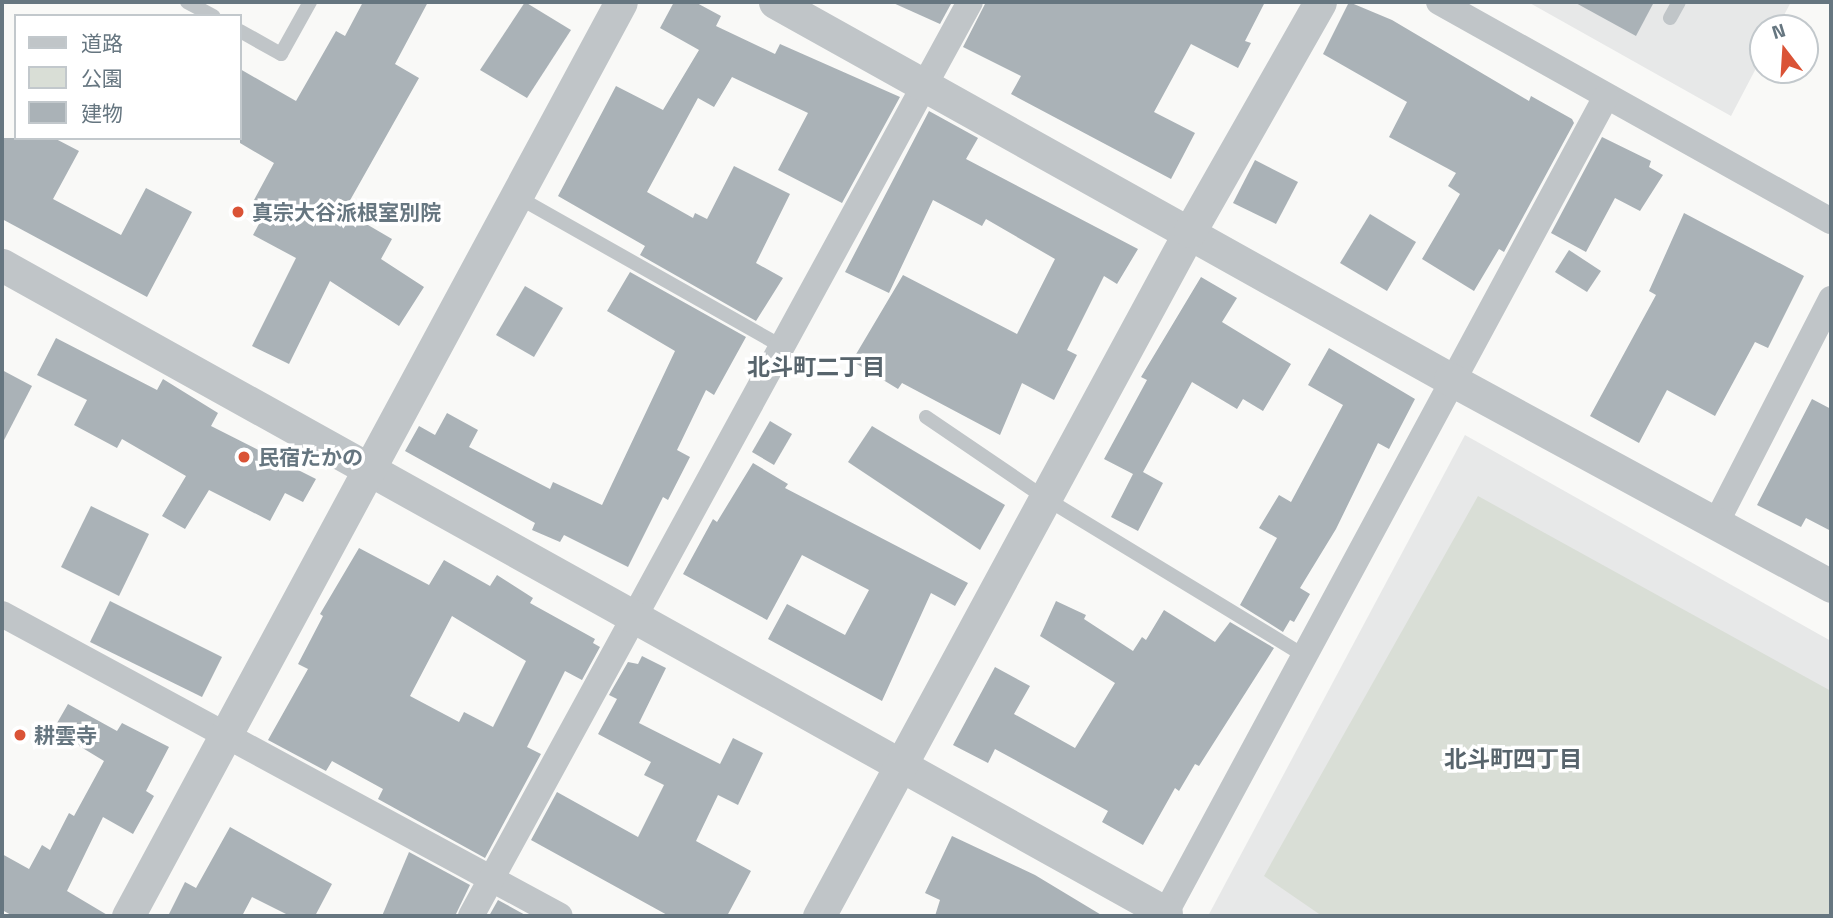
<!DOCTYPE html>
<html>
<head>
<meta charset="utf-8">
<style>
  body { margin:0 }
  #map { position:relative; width:1833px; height:918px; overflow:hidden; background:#f9f9f7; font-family:"Titillium Web","Noto Sans JP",sans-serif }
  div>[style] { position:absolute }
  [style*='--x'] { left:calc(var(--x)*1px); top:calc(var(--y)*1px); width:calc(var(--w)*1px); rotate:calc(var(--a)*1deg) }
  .built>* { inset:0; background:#e7e8e8 }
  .green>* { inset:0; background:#d9ded6 }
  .building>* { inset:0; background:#aab2b7 }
  .service>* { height:14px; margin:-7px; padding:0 7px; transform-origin:7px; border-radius:7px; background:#c0c5c8 }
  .minor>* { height:26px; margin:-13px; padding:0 13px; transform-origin:13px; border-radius:13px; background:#c0c5c8 }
  .tertiary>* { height:33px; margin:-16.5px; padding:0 16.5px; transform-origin:16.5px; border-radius:16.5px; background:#c0c5c8 }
  .dots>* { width:19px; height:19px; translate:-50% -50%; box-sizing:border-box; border:4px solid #fff; border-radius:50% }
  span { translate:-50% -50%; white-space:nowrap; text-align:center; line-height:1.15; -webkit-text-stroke:7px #fff; paint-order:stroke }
  .poi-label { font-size:21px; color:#667680; font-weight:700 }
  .left { translate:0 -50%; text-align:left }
  .neighbourhood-label { font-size:23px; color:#57646c; font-weight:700 }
  .frame { position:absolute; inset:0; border:4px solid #667680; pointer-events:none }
  .legend { position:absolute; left:14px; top:14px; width:228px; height:126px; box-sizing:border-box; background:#fff; border:2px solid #c2c8cc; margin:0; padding:9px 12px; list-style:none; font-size:21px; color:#667680 }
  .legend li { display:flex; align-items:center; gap:14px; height:35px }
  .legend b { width:35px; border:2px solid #c2c8cc }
  .north { position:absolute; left:1749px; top:14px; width:70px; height:70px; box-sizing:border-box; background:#fff; border:2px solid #c2c8cc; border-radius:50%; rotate:343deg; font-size:19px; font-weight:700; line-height:28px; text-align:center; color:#667680 }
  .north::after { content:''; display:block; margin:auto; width:24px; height:32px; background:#da5336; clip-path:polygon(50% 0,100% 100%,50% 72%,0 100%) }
</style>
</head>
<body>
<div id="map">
  <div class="built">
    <div style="clip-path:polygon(1528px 2px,1791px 2px,1777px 28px,1763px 28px,1763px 55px,1731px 116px)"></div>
    <div style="clip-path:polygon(1465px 435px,1831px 641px,1831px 916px,1208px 916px)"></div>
  </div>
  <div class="green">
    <div style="clip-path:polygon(1478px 496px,1831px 691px,1831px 916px,1322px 916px,1264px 876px)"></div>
  </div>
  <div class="building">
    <div style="clip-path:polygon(363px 2px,428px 2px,395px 64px,419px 78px,344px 211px,392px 239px,381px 259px,424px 287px,399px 326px,330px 281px,289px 364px,252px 346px,296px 258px,253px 235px,268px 207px,254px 200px,274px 163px,240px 143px,240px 69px,296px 101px,336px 31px,345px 36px)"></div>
    <div style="clip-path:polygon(525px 2px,571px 30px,527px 98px,480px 70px)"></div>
    <div style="clip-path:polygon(674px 2px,695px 2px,721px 16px,716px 26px,775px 54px,780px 44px,900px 97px,842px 203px,778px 170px,808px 113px,732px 77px,714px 107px,698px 98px,647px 192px,693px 218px,695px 213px,707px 219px,734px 166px,790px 194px,756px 263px,783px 278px,756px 321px,640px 255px,645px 246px,558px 196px,616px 86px,663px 110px,699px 50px,660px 28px)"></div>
    <div style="clip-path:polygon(891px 2px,952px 2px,940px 24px)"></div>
    <div style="clip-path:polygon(986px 2px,1265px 2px,1245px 41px,1251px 43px,1238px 68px,1191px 44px,1154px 112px,1195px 133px,1171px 179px,1011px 94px,1021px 76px,963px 47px)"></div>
    <div style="clip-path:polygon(1349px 2px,1392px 20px,1529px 101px,1531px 96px,1572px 119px,1574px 123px,1504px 252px,1499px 249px,1474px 291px,1422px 259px,1460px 194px,1448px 186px,1456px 173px,1389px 137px,1407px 102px,1323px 54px)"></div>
    <div style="clip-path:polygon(1574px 2px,1654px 2px,1636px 36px)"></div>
    <div style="clip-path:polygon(929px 111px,978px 138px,966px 159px,1138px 249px,1117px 284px,1104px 276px,1067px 350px,1077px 355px,1054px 400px,1022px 383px,1000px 435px,902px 383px,898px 389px,852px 361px,903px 275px,1017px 334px,1055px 259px,986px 219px,982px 226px,933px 200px,889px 293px,845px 272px)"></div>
    <div style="clip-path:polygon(1602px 137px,1651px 161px,1649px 167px,1663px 175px,1640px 211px,1615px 198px,1586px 252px,1551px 233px)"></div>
    <div style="clip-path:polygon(2px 138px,54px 138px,79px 151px,53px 199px,121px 235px,146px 188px,192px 212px,147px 297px,2px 219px)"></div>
    <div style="clip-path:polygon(1255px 160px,1298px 182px,1276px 224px,1233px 203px)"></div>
    <div style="clip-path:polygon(1684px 213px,1804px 276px,1768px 348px,1755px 342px,1715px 416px,1667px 390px,1639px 443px,1590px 416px,1656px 295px,1649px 291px)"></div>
    <div style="clip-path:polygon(1370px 214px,1416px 242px,1387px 291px,1340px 263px)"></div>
    <div style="clip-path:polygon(1569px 250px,1601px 271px,1587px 292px,1555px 272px)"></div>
    <div style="clip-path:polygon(630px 272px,746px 337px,714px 395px,706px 390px,677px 450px,690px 457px,668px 500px,663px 497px,628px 567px,564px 535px,560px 542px,532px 530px,535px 523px,405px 451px,419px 426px,435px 435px,447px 413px,478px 430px,469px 447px,550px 489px,553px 482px,602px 505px,675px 351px,607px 311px)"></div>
    <div style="clip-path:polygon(1201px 277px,1237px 298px,1222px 322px,1291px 364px,1263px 411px,1243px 399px,1237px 409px,1192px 382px,1143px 472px,1163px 483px,1138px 531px,1111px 517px,1133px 474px,1104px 459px,1147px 380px,1141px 377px)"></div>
    <div style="clip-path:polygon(525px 286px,563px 308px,534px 357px,496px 335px)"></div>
    <div style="clip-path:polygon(56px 338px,157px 390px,163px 379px,218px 413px,211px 426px,316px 479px,303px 502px,285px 493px,270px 521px,209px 490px,185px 529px,162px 516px,186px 476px,122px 439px,117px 448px,74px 425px,87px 400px,37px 375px)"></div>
    <div style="clip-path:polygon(1329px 348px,1415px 399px,1389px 449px,1378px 443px,1336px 529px,1300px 588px,1310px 594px,1294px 622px,1290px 620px,1283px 632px,1240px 605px,1277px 538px,1259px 528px,1279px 495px,1291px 502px,1343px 405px,1308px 385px)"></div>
    <div style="clip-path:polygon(2px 370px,32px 386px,2px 444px)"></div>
    <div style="clip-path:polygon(1812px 399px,1831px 409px,1831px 531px,1806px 518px,1801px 527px,1757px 505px)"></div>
    <div style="clip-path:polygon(770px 421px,792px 434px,774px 465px,752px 452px)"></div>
    <div style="clip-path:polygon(872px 426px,1005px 505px,980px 550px,848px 462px)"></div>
    <div style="clip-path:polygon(753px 463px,788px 484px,785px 488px,968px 583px,955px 606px,931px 593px,882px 701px,768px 639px,787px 604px,845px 635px,869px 590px,802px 555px,767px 620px,683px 574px,713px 519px,717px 522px)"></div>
    <div style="clip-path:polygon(91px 506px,149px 534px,119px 596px,61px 567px)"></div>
    <div style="clip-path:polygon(evenodd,359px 548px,429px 585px,444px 560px,490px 586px,497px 575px,533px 598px,530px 603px,595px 639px,593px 643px,600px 647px,582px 680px,565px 671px,527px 747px,541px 754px,485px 858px,378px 799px,383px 789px,332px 761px,326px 771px,268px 740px,308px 669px,298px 664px,323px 616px,320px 614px,359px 548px,452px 616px,526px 661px,493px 727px,464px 712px,459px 722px,410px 696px,452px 616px)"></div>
    <div style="clip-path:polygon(110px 601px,222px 657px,202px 697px,90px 642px)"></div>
    <div style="clip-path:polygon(1056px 601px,1086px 615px,1084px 619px,1133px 651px,1142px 637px,1146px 640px,1164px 610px,1215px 642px,1230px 622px,1274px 648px,1199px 766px,1195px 764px,1179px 791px,1175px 788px,1143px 845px,1102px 822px,1108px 811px,995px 749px,988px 763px,953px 745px,995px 667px,1030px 686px,1014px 714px,1075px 748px,1115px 683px,1040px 636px)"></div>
    <div style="clip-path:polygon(642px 656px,666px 668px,639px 723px,720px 764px,733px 738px,763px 753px,738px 805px,718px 795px,696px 841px,751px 871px,727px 916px,669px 916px,531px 840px,557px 792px,638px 837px,664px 785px,644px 775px,651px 762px,598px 734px,617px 699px,609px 695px,628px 662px,638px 664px)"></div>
    <div style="clip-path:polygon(68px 704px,117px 731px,122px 723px,169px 747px,146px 791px,154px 796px,133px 834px,103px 817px,67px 891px,109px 916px,13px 916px,2px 910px,2px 854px,29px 869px,42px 845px,50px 850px,69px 813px,74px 816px,104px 761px,53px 730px)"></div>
    <div style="clip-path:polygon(230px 827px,332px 884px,315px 916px,290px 916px,252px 897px,242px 916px,168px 916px,185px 882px,196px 888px)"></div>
    <div style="clip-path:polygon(952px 836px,1035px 875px,1103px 916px,935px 916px,940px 900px,925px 893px)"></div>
    <div style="clip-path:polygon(409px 852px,470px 885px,455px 916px,382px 916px)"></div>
    <div style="clip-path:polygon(498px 900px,527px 916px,489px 916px)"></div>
  </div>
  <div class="service">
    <div style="--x:187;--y:2;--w:30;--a:28"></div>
    <div style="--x:1670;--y:18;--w:18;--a:-61"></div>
    <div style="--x:240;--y:31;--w:47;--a:29.3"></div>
    <div style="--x:281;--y:54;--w:60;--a:-60.9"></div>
    <div style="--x:516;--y:196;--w:307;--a:29.5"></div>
    <div style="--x:926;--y:417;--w:144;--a:34.2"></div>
    <div style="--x:1045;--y:498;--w:302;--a:31.3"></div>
  </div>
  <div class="minor">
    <div style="--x:1439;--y:2;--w:449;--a:29.2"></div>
    <div style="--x:1716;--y:523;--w:252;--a:-62.8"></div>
    <div style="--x:2;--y:614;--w:634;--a:28.42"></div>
    <div style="--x:471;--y:916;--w:1041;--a:-61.37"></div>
    <div style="--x:1164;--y:916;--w:931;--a:-61.65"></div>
  </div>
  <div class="tertiary">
    <div style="--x:775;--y:2;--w:773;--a:29.18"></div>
    <div style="--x:1450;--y:379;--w:434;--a:28.5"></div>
    <div style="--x:2;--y:265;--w:1332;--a:29.1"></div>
    <div style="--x:128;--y:916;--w:1038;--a:-61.66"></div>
    <div style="--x:819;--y:916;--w:779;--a:-61.56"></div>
    <div style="--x:1190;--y:231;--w:263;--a:-60.4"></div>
  </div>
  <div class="dots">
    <div style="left:238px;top:212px;background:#da5336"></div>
    <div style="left:244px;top:457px;background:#da5336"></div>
    <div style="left:20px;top:735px;background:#da5336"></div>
  </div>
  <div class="poi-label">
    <span class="left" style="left:252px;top:212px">真宗大谷派根室別院</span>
    <span class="left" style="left:258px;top:457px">民宿たかの</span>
    <span class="left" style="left:34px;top:735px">耕雲寺</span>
  </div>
  <div class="neighbourhood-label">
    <span style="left:816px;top:367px">北斗町二丁目</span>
    <span style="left:1513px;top:759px">北斗町四丁目</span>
  </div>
  <div class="frame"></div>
  <ul class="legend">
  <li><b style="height:9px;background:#c0c5c8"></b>道路</li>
  <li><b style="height:19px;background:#d9ded6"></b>公園</li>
  <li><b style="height:19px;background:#aab2b7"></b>建物</li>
  </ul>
  <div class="north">N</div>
</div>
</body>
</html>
